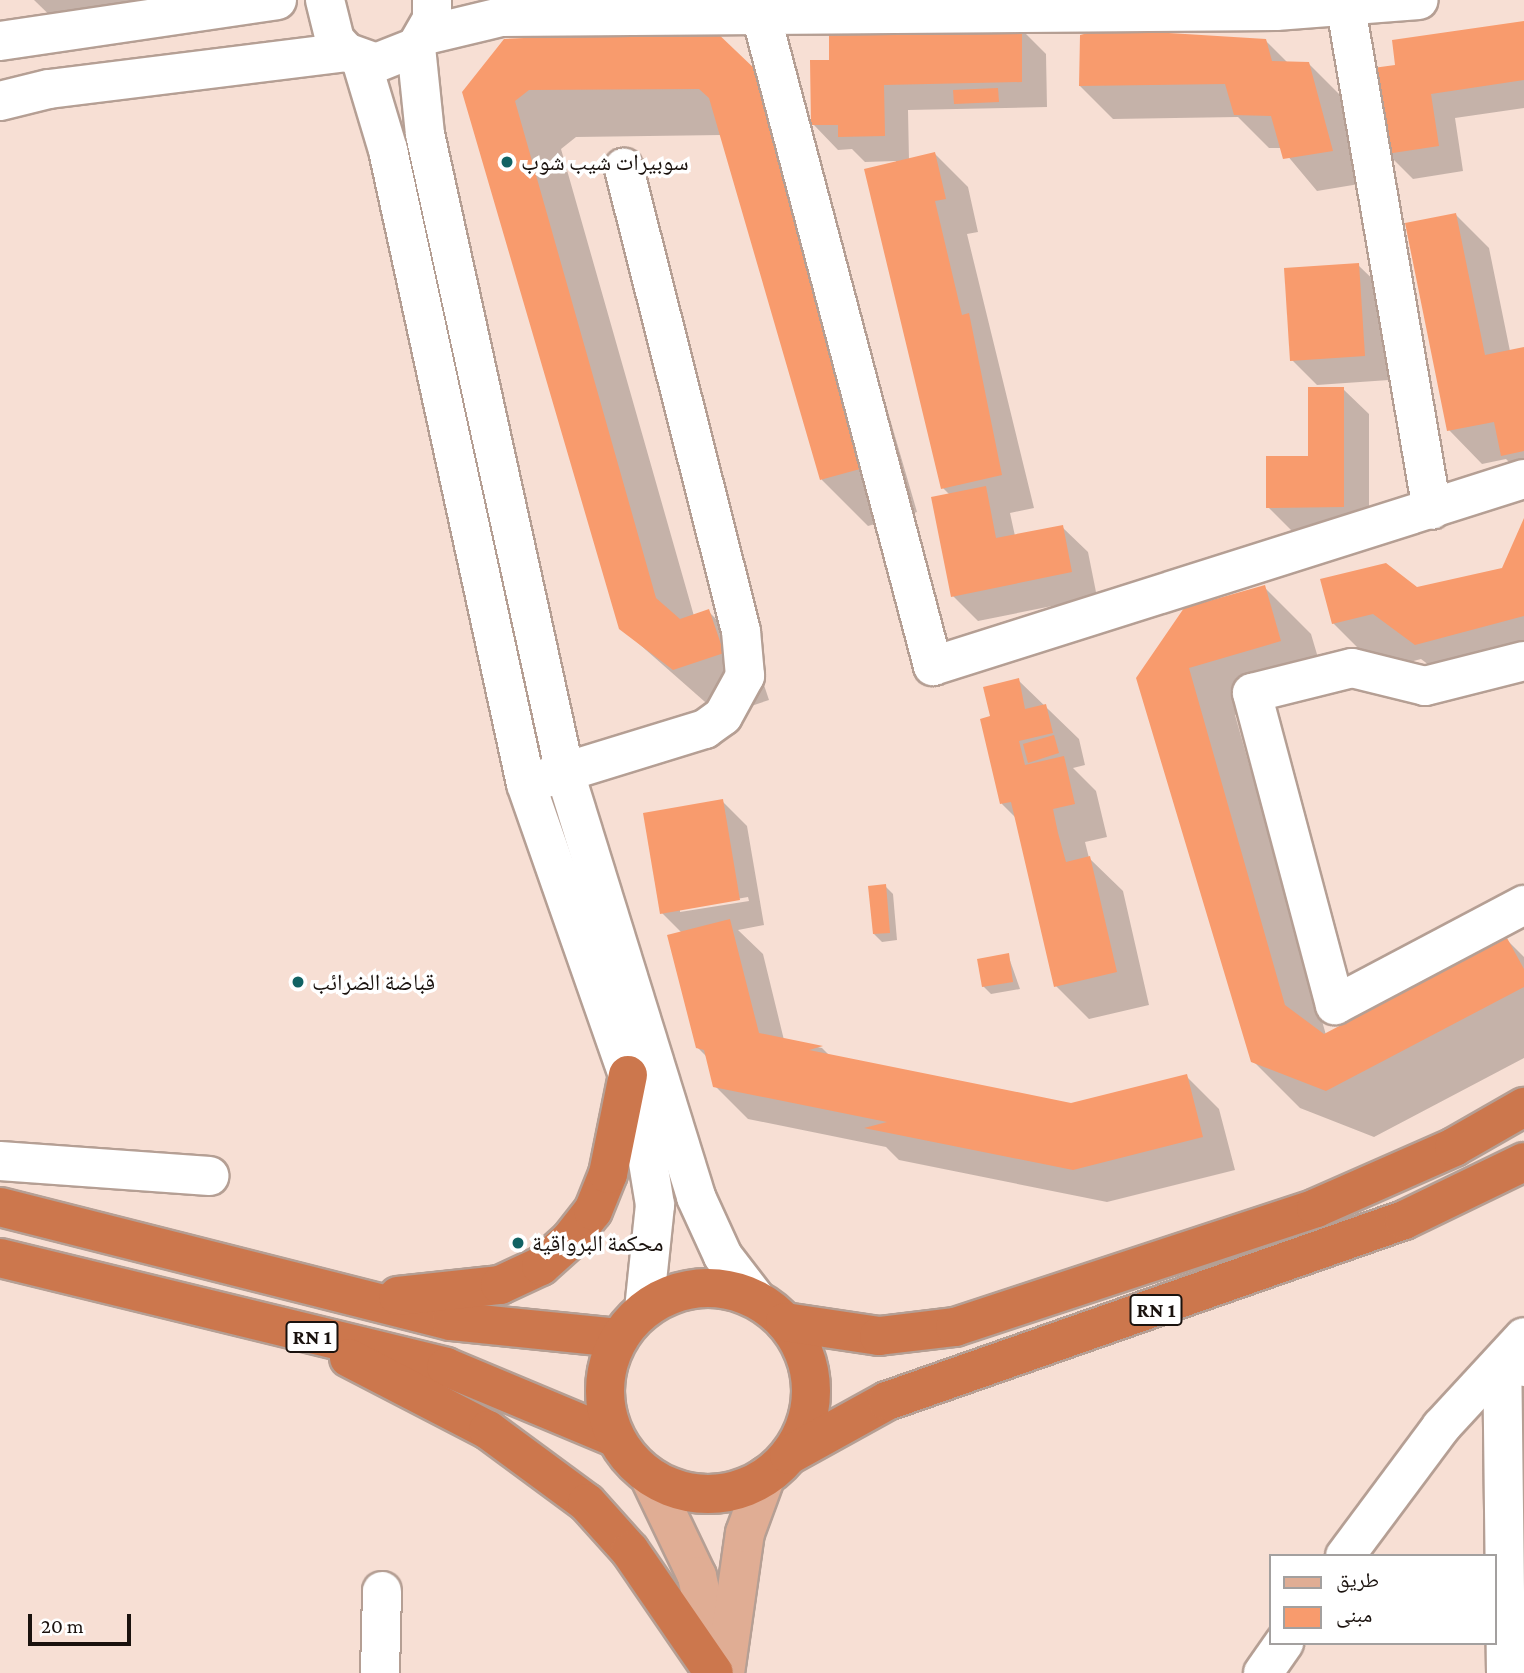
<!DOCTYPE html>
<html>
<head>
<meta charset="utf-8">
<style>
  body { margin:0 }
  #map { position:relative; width:1524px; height:1673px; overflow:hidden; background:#f7dfd4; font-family:"Crimson Pro","Noto Naskh Arabic",serif }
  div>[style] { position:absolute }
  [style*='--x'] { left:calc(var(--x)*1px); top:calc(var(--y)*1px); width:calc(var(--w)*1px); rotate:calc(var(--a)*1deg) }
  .shadow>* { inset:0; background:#0003 }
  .building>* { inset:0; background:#f89b6d }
  .roads { filter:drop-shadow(2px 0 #b59f94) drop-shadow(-2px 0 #b59f94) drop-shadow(0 2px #b59f94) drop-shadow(0 -2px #b59f94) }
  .minor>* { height:38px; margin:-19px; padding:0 19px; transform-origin:19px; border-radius:19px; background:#fff }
  .major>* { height:38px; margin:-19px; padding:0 19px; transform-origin:19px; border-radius:19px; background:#e0ad94 }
  .highway>* { height:38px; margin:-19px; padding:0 19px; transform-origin:19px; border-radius:19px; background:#cc774d }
  .highway>.ring { margin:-19px; padding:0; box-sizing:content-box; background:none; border:38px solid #cc774d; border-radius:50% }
  .dots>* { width:19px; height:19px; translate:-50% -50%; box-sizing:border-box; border:4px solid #fff; border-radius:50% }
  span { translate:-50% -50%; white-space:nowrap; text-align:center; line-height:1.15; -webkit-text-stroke:7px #fff; paint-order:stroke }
  .shield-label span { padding:2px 5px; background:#fff; border:2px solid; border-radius:5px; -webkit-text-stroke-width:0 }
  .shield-label { font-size:21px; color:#1a120e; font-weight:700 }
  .poi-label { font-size:23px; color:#1a120e }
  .left { translate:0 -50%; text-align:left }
  .legend { position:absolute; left:1269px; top:1554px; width:228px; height:91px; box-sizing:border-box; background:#fff; border:2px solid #a3a09f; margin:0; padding:9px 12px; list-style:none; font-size:21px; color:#1a120e }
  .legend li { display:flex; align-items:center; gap:14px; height:35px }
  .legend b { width:35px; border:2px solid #a3a09f }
  .scale { position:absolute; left:28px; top:1614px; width:103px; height:32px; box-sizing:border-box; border:4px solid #1a120e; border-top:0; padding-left:9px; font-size:21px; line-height:24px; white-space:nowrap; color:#1a120e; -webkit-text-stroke:5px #fff; paint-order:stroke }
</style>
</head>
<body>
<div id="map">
  <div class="shadow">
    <div style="clip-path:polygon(34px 0,159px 0,67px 32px)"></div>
    <div style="clip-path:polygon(1524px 23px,1524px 108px,1455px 118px,1463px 171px,1413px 179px,1388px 154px,1397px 66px)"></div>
    <div style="clip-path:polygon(1021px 29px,1046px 54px,1047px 107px,908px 110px,909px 160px,935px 154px,968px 187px,978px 232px,967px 234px,1034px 508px,1010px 513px,1015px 536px,1062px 527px,1088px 552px,1097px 597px,978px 621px,953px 596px,950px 495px,943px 488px,896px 161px,865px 162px,852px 149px,838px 150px,813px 124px,831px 61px)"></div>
    <div style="clip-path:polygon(712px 30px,803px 119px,917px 512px,868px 526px,822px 480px,722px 135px,576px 137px,561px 149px,694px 616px,708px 611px,755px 658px,769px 700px,721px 716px,621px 628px,464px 92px)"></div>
    <div style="clip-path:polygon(1265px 40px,1288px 63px,1309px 64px,1342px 97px,1365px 183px,1317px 191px,1281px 148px,1269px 148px,1238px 117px,1113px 119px,1080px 86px)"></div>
    <div style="clip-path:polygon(1456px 215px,1489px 248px,1510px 351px,1524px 348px,1524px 477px,1506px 459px,1482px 464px,1449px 430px)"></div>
    <div style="clip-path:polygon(1358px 265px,1384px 290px,1389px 380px,1317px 385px,1292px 360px)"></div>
    <div style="clip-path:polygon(1343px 389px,1369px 414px,1369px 532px,1293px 532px,1268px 507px,1310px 458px)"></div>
    <div style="clip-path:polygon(1524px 523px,1524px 675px,1463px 691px,1421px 659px,1380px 670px,1333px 623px,1416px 589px,1503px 570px)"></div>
    <div style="clip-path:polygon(1264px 587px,1311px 634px,1327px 688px,1235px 715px,1326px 1035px,1507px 940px,1524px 957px,1524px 1058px,1374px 1137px,1300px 1108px,1253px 1061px,1138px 678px)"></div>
    <div style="clip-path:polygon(1018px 680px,1079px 739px,1085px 765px,1073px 768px,1096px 791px,1107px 837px,1085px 842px,1089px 858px,1123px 891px,1149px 1005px,1089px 1019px,1056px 986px,1016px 818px,1002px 804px,992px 718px)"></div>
    <div style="clip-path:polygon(evenodd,722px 801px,747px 826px,764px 925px,738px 930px,763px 954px,784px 1040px,822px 1048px,830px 1056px,1071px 1105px,1186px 1076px,1219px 1109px,1235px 1170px,1107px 1202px,899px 1160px,886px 1147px,748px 1119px,715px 1086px,708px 1058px,697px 1047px,682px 933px,662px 913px,722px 801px,748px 897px,749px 901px,680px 912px,680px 909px,748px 897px)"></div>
    <div style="clip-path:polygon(885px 886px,893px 894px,897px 940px,882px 942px,874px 934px)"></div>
    <div style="clip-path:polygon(1008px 955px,1020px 989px,991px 994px,983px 986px)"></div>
  </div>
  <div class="building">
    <div style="clip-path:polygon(1524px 21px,1524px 80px,1431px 94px,1439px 146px,1386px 154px,1373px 68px,1395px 65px,1392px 40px)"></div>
    <div style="clip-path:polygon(1022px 27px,1022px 82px,884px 85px,885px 136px,838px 137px,838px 125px,811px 125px,810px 60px,829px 60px,829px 31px)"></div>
    <div style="clip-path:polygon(713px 29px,757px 71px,871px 466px,820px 480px,709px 98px,699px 89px,529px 90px,515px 101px,656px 598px,680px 619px,709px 609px,724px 653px,673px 670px,619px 629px,462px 92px,504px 39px)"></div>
    <div style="clip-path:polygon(1104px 29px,1266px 39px,1272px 61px,1309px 62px,1333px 151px,1283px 159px,1271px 116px,1234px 115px,1225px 84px,1079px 86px,1080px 35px)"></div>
    <div style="clip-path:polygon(998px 88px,999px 102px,954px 104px,953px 90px)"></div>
    <div style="clip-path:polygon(935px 152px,946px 199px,935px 201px,962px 315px,969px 313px,1002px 475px,941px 489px,864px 169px)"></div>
    <div style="clip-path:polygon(1456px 213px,1485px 355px,1524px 347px,1524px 451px,1501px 456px,1494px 422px,1447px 431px,1405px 223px)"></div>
    <div style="clip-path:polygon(1359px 263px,1365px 356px,1290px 361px,1284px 268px)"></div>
    <div style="clip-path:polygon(1308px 387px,1344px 387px,1344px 507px,1266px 508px,1266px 456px,1308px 456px)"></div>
    <div style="clip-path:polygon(986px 486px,996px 538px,1063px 525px,1072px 572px,951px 597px,931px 497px)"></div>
    <div style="clip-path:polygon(1524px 518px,1524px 616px,1415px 645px,1373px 614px,1332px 624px,1320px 579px,1386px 563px,1417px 587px,1502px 568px)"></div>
    <div style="clip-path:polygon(1265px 585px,1281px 641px,1189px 668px,1285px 1005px,1324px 1034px,1507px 938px,1524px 969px,1524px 987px,1326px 1091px,1251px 1062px,1136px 678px,1184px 608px)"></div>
    <div style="clip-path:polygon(1019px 678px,1025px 709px,1046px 704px,1053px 733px,1019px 741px,1025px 765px,1064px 756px,1075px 804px,1053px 809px,1058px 833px,1066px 862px,1090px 856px,1117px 972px,1054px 987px,1011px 802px,1000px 804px,980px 719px,990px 716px,983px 687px)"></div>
    <div style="clip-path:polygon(1054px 735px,1059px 753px,1028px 763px,1023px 744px)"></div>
    <div style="clip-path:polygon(723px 799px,740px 900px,660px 914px,643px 813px)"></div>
    <div style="clip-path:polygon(886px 884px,890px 933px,873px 934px,868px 886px)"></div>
    <div style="clip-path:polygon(730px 919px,759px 1033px,823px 1046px,809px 1050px,1071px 1103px,1187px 1074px,1203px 1137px,1073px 1170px,864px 1128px,887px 1122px,713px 1087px,704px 1050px,696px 1048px,667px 935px)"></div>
    <div style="clip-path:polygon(1009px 953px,1013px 982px,982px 987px,977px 959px)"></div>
  </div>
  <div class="roads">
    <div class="minor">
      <div style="--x:325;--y:0;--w:41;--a:76"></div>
      <div style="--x:335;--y:40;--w:16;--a:47"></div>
      <div style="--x:346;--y:52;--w:32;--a:20"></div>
      <div style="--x:376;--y:63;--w:43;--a:-21.8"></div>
      <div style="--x:416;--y:47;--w:32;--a:-60"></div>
      <div style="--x:432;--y:19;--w:19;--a:-90"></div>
      <div style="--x:757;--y:0;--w:689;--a:75.2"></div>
      <div style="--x:933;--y:666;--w:620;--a:-17.56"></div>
      <div style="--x:1346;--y:8;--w:509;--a:80.28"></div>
      <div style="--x:426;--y:35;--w:77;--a:-13.5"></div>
      <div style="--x:501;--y:17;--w:775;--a:-0.44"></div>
      <div style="--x:1276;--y:11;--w:143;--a:-4.4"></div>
      <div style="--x:0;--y:41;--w:280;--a:-8.4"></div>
      <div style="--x:416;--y:47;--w:87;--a:84.1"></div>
      <div style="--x:425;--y:134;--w:654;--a:77.64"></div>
      <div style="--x:565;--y:773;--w:444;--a:72.8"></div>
      <div style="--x:696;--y:1197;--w:65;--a:65.4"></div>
      <div style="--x:723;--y:1256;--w:54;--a:52.5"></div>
      <div style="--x:361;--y:60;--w:94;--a:73.3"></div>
      <div style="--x:388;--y:150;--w:649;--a:77.72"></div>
      <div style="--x:526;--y:784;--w:308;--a:70.7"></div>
      <div style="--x:628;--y:1075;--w:71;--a:76.2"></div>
      <div style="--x:645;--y:1144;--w:62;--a:80.7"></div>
      <div style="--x:655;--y:1205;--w:105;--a:96"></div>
      <div style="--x:0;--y:101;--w:50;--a:-13.8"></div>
      <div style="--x:49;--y:89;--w:299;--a:-7.1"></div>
      <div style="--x:1524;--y:661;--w:102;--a:165.8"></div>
      <div style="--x:1425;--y:686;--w:75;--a:-166.1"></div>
      <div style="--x:1352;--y:668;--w:103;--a:166"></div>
      <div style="--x:1252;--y:693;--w:323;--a:75.1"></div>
      <div style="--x:1335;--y:1005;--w:214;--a:-27.9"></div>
      <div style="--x:539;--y:780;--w:174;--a:-17.1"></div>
      <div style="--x:705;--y:729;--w:22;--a:-36"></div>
      <div style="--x:723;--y:716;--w:46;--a:-61.2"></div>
      <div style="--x:745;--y:676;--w:45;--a:-95.1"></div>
      <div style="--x:741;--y:631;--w:478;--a:-104.2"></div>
      <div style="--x:0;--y:1161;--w:210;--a:4.1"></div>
      <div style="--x:1345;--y:1556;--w:161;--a:-53.3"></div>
      <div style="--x:1441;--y:1427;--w:122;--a:-47.3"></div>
      <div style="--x:380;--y:1673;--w:82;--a:-88.6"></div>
      <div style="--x:1263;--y:1673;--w:37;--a:-55"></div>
      <div style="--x:1506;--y:1673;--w:308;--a:-90.7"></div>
      <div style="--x:1502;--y:1365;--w:22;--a:5"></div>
    </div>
    <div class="major">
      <div style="--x:649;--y:1476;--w:111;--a:64.4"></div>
      <div style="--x:697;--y:1576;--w:99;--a:77.8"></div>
      <div style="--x:725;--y:1673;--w:141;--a:-81.9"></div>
      <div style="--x:745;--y:1533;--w:61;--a:-69.8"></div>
    </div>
    <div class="highway">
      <div style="--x:0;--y:1207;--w:465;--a:14.2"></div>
      <div style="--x:451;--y:1321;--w:169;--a:5.8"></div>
      <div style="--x:0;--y:1258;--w:459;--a:13.7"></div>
      <div style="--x:446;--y:1367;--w:184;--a:22.7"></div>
      <div class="ring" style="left:605px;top:1288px;width:168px;height:168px"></div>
      <div style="--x:398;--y:1296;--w:103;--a:-6.2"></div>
      <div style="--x:500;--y:1285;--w:45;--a:-24.9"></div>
      <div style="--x:541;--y:1266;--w:39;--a:-42"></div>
      <div style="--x:570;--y:1240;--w:37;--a:-52"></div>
      <div style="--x:593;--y:1211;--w:40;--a:-68"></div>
      <div style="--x:608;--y:1174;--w:101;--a:-78.6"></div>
      <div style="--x:785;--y:1322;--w:95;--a:8.5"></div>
      <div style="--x:879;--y:1336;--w:77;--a:-6.8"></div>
      <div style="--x:955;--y:1327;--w:380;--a:-18.2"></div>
      <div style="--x:1316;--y:1208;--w:151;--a:-23.8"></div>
      <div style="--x:1454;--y:1147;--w:81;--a:-29.7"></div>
      <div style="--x:349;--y:1358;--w:157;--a:27.4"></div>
      <div style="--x:488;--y:1430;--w:123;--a:36.4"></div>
      <div style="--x:587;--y:1503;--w:64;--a:48.1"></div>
      <div style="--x:630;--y:1551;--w:148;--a:55.5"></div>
      <div style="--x:789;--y:1455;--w:112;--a:-28.9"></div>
      <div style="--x:887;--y:1401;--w:548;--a:-19.29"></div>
      <div style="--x:1404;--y:1220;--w:133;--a:-25.8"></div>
    </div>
  </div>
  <div class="dots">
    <div style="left:507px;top:162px;background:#116263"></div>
    <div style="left:298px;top:982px;background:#116263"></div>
    <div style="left:518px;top:1243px;background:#116263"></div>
  </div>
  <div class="shield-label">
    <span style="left:1156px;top:1310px">RN 1</span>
    <span style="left:312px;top:1337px">RN 1</span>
  </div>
  <div class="poi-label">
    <span class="left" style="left:521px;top:162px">سوبيرات شيب شوب</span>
    <span class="left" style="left:312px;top:982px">قباضة الضرائب</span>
    <span class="left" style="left:532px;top:1243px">محكمة البرواقية</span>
  </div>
  <ul class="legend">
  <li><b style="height:9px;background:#e0ad94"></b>طريق</li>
  <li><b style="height:19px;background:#f89b6d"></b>مبنى</li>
  </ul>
  <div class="scale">20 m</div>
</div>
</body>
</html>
